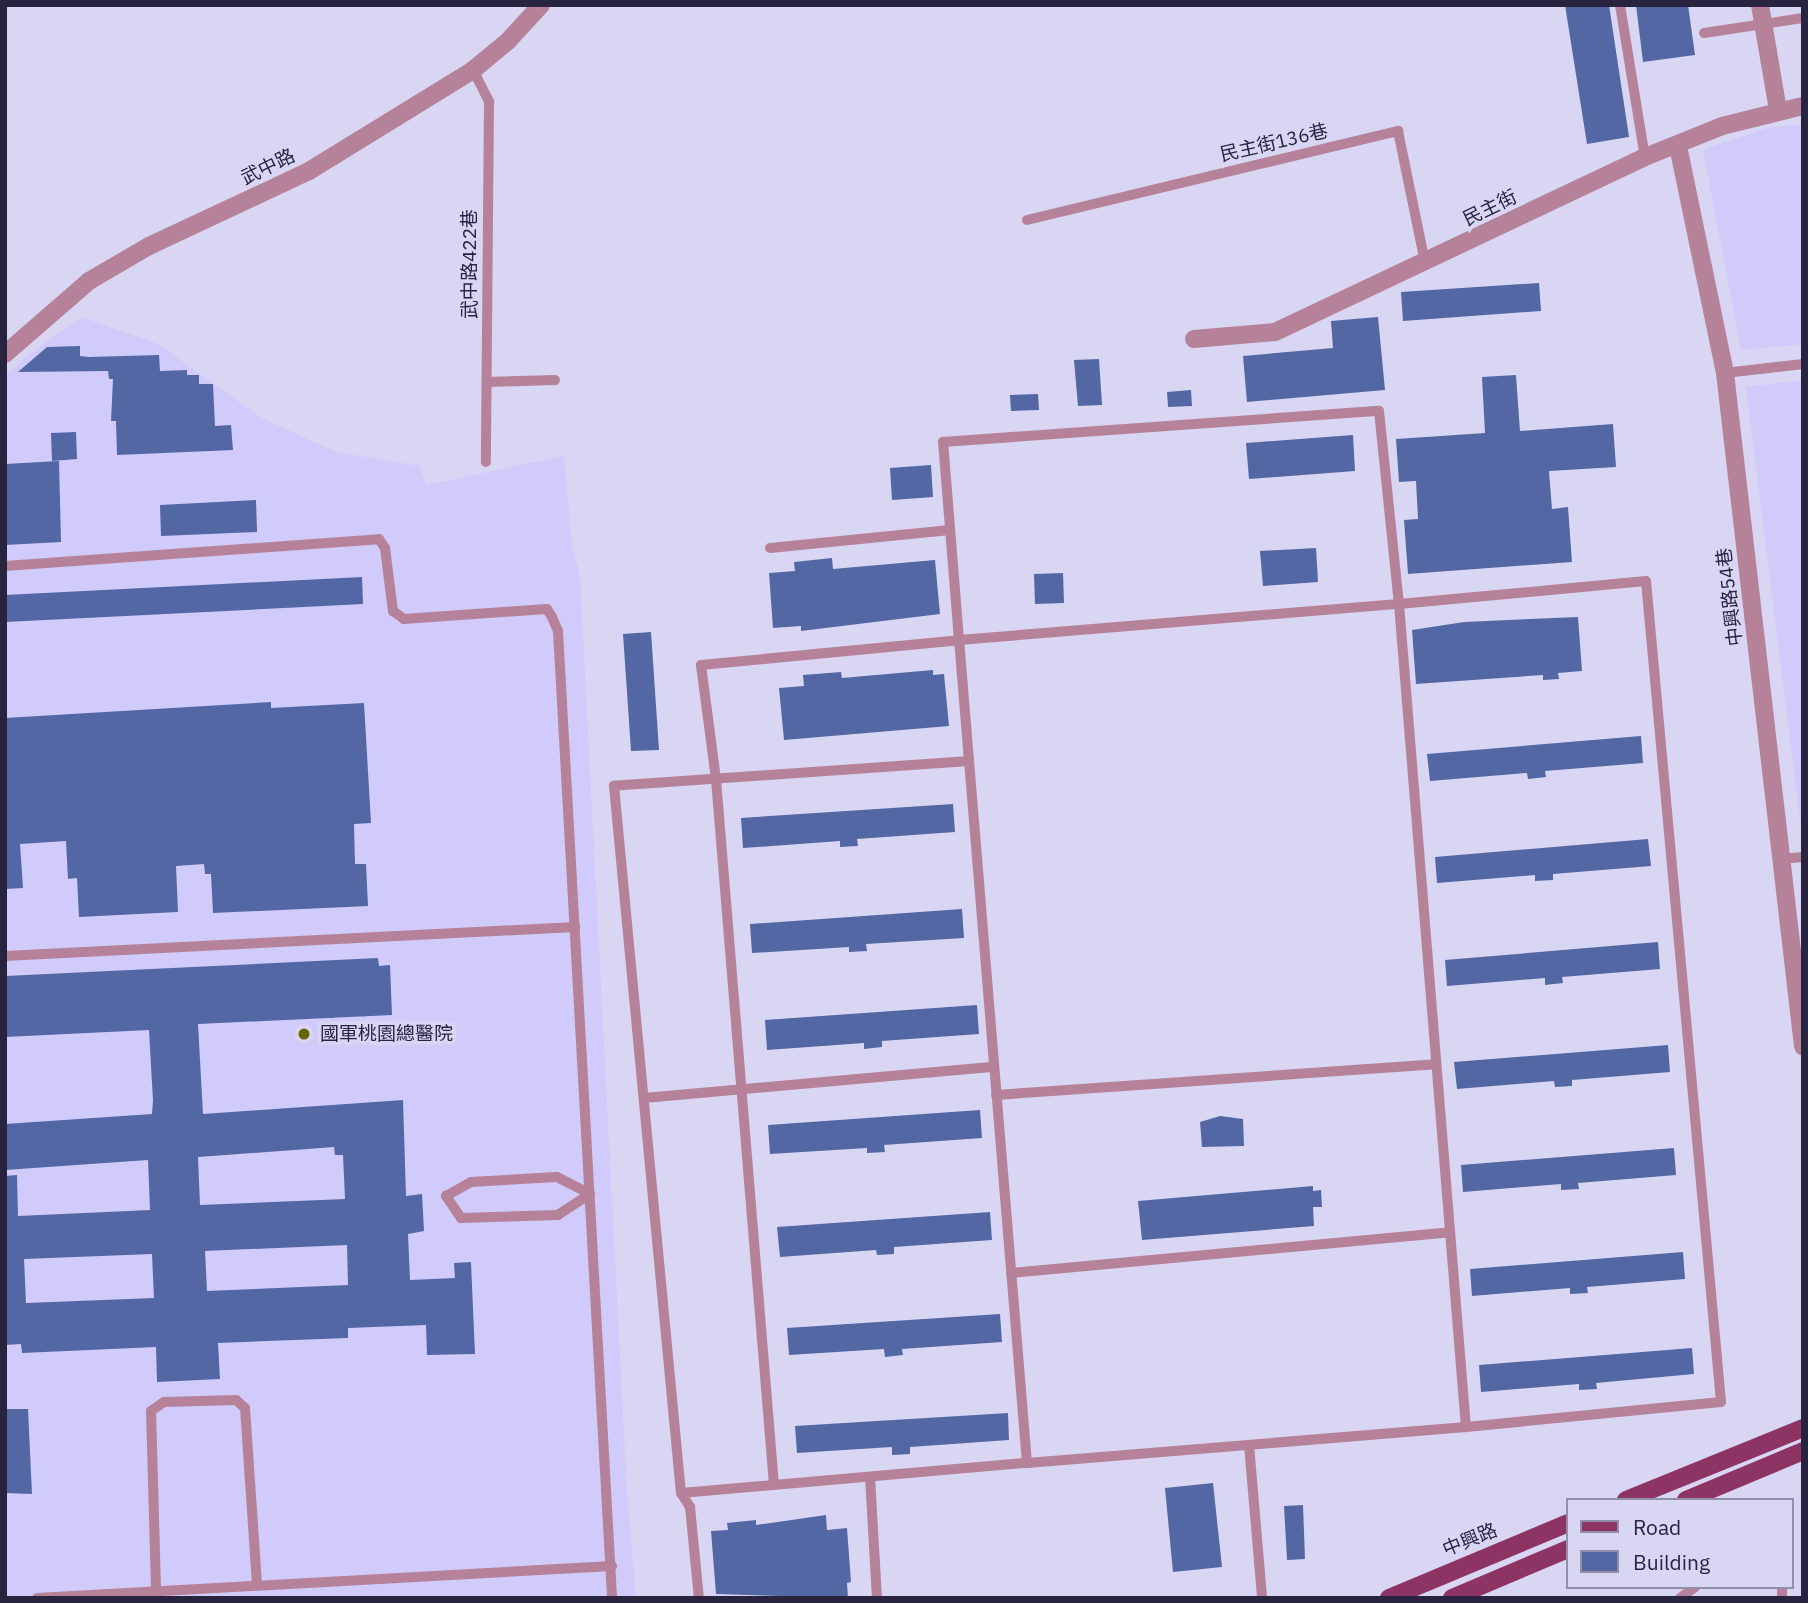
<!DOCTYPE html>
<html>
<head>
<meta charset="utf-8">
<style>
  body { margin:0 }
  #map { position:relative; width:1808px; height:1603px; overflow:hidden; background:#d9d6f3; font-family:"IBM Plex Sans","Noto Sans TC",sans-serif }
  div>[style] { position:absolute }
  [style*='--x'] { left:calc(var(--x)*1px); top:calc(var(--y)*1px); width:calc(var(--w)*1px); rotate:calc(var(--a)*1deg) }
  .built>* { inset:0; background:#d0cbfb }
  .building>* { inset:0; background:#5467a5 }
  .service>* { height:10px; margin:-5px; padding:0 5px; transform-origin:5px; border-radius:5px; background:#b58299 }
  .minor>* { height:18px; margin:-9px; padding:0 9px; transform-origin:9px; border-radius:9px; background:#b58299 }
  .primary>* { height:18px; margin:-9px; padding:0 9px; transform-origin:9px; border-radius:9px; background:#8d3464 }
  .dots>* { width:19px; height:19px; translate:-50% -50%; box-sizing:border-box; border:4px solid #d9d6f3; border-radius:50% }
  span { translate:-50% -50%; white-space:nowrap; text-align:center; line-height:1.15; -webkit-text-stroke:7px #d9d6f3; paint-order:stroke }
  .street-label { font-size:19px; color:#282440 }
  .poi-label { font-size:19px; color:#282440 }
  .left { translate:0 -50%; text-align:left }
  .frame { position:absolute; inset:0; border:7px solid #282440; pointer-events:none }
  .legend { position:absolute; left:1566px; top:1498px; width:228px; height:91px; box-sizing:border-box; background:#d9d6f3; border:2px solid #928fab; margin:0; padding:9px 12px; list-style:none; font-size:21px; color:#282440 }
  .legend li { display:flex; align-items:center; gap:14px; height:35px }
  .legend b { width:35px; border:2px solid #928fab }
</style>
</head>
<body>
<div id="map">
  <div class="built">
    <div style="clip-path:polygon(1803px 124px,1803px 344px,1741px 350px,1703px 150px,1767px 128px)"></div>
    <div style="clip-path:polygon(82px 317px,158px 344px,262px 418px,336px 452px,420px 466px,426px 485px,564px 456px,572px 546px,580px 576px,627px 1492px,636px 1598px,5px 1598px,5px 376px,29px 354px)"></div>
    <div style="clip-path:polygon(1803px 380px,1803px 844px,1746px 387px)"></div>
  </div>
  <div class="building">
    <div style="clip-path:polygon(1565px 5px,1609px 5px,1629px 137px,1587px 144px)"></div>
    <div style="clip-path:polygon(1636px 5px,1688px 5px,1695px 55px,1643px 62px)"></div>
    <div style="clip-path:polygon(1539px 283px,1541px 311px,1403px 321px,1401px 292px)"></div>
    <div style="clip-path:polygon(1378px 317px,1385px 390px,1247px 402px,1243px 356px,1333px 348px,1331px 321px)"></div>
    <div style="clip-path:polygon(80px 346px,80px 356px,89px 357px,159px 355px,160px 371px,187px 370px,187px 375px,199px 375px,199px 384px,213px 384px,215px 426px,231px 425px,233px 450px,117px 455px,116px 421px,111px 421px,113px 379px,109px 379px,108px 371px,18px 372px,47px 347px)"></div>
    <div style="clip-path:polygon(1099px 359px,1102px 405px,1078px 406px,1074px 360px)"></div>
    <div style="clip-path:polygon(1516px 375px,1520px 431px,1613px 424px,1616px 467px,1549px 471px,1552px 509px,1568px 507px,1572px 562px,1408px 574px,1404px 520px,1418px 519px,1416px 481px,1399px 482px,1396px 439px,1485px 433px,1482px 377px)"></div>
    <div style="clip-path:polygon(1191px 390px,1192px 406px,1168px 407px,1167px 392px)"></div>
    <div style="clip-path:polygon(1038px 394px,1039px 410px,1011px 411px,1010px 395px)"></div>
    <div style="clip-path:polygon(76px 432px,77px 459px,52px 461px,51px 433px)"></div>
    <div style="clip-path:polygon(1353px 435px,1355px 471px,1249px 479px,1246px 443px)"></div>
    <div style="clip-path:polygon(59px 461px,61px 542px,5px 545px,5px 464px)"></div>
    <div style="clip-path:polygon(931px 465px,933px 497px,892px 500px,890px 468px)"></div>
    <div style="clip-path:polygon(256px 500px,257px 532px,161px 536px,160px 505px)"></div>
    <div style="clip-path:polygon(1316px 548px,1318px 582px,1263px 586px,1260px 551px)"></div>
    <div style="clip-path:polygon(832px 558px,833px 569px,935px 560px,940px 614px,801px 631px,801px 626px,773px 628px,769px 573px,795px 571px,794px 562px)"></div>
    <div style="clip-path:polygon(1063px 573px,1064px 603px,1035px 604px,1034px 574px)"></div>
    <div style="clip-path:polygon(362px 577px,363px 604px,5px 622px,5px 595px)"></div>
    <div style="clip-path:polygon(1578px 617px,1582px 671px,1558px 673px,1559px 679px,1543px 680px,1543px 675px,1416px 684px,1412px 630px,1464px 622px)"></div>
    <div style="clip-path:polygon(651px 632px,659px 750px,631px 751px,623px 634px)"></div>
    <div style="clip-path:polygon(933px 670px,933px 675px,944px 674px,949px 726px,784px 740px,779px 688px,804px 686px,803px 675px,841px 672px,842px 678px)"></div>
    <div style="clip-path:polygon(271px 702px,271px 708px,364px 703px,371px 823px,354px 824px,355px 864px,366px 864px,368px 906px,213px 913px,211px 874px,205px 874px,204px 864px,176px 866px,178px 912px,79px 917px,77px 878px,68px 879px,66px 841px,20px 844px,23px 888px,5px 889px,5px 718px)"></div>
    <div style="clip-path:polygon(1641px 736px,1643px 763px,1545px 771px,1546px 777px,1528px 779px,1527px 773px,1430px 781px,1427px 754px)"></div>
    <div style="clip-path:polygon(953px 804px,955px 832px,857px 839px,858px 846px,840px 847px,840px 841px,743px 848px,741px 818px)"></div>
    <div style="clip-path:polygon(1648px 839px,1651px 866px,1553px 874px,1553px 880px,1535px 881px,1535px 875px,1437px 883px,1435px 857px)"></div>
    <div style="clip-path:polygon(962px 909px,964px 938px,866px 944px,867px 951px,849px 952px,849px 947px,752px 953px,750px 924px)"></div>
    <div style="clip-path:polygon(1658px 942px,1660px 969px,1562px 977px,1563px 983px,1545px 985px,1545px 978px,1447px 986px,1445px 960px)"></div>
    <div style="clip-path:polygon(evenodd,378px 958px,379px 966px,390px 965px,392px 1015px,198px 1024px,203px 1114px,403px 1100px,406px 1196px,422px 1194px,424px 1231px,408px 1234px,410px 1280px,455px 1278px,454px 1263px,471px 1262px,475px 1354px,427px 1355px,426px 1325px,348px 1328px,348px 1338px,218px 1343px,220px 1379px,157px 1382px,156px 1347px,22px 1353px,21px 1344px,5px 1345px,5px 1176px,17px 1175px,18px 1216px,150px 1210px,148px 1160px,5px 1170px,5px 1124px,152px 1114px,153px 1101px,149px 1030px,5px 1037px,5px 976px,378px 958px,334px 1147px,335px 1155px,343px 1155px,345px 1199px,200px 1205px,198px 1157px,334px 1147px,378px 958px,347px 1245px,348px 1285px,207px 1291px,205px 1251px,347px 1245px,378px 958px,152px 1254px,154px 1298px,26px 1303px,24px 1259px,152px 1254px)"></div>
    <div style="clip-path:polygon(977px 1005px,979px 1034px,882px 1041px,882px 1047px,864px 1049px,864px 1043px,767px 1050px,765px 1020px)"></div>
    <div style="clip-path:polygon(1668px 1045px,1670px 1072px,1572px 1080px,1572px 1086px,1555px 1087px,1554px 1081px,1457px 1089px,1454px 1062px)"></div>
    <div style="clip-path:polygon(980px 1110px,982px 1138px,884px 1145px,885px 1152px,867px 1153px,867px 1148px,770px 1154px,768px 1125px)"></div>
    <div style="clip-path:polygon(1220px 1116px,1243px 1119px,1244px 1146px,1202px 1147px,1200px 1122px)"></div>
    <div style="clip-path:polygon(1674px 1148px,1676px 1175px,1578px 1183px,1579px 1189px,1561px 1190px,1561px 1184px,1463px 1192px,1461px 1165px)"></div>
    <div style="clip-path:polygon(1313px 1186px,1313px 1191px,1321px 1190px,1322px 1207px,1313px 1207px,1314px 1226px,1142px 1240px,1138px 1201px)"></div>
    <div style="clip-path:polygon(990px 1212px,992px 1240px,894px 1247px,894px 1254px,877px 1255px,876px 1250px,780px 1257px,777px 1227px)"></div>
    <div style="clip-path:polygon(1683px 1252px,1685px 1279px,1587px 1287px,1588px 1293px,1570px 1294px,1570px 1288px,1472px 1296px,1470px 1269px)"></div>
    <div style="clip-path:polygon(1000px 1314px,1002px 1342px,902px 1349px,903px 1355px,885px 1357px,884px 1349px,789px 1355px,787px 1328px)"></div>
    <div style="clip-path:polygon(1692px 1348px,1694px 1374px,1596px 1383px,1597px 1389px,1579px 1390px,1579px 1384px,1481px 1392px,1479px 1365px)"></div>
    <div style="clip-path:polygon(5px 1409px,28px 1409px,32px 1494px,5px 1493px)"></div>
    <div style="clip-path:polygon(1008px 1413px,1009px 1440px,910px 1447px,910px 1454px,892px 1455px,892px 1447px,797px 1453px,795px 1426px)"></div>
    <div style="clip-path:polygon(1213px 1483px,1222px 1567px,1173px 1572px,1165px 1488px)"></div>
    <div style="clip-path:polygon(1303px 1505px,1305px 1559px,1287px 1560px,1284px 1506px)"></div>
    <div style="clip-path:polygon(826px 1515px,827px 1530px,847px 1528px,851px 1582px,847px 1583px,848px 1598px,716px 1594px,711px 1531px,728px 1530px,727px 1523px,756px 1520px,756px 1525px)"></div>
  </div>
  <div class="service">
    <div style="--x:1620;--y:5;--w:154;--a:80.7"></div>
    <div style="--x:1704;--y:33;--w:100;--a:-8.6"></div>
    <div style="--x:473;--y:70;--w:36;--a:63"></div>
    <div style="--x:489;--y:102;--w:360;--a:90.5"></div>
    <div style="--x:1027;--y:220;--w:382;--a:-13.5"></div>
    <div style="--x:1398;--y:131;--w:134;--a:78.4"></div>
    <div style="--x:1725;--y:373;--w:79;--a:-6.6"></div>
    <div style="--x:487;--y:382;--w:68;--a:-1.7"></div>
    <div style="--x:770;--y:548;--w:181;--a:-5.7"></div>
    <div style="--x:5;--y:566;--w:375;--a:-4.1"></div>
    <div style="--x:379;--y:539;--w:11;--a:56"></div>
    <div style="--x:385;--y:548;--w:64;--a:82.8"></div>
    <div style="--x:393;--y:611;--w:14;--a:36"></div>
    <div style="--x:404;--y:619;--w:143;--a:-4"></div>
    <div style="--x:547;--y:609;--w:9;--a:58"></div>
    <div style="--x:552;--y:617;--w:15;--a:67"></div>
    <div style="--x:558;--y:631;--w:969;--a:86.8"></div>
    <div style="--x:1399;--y:604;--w:826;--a:85.35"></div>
    <div style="--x:1466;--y:1427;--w:440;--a:175.3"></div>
    <div style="--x:1027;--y:1463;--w:826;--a:-94.72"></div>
    <div style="--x:959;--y:640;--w:441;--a:-4.7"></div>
    <div style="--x:969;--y:761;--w:356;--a:176"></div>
    <div style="--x:614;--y:786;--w:710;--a:84.59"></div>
    <div style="--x:681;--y:1493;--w:347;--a:-5"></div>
    <div style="--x:1781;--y:859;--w:22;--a:-5"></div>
    <div style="--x:5;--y:956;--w:571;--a:-2.91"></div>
    <div style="--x:996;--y:1095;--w:441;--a:-4"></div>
    <div style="--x:644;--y:1098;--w:351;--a:-5.1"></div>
    <div style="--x:557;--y:1177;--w:37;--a:27"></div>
    <div style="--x:590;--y:1194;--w:38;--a:147"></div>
    <div style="--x:558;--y:1215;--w:97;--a:178.2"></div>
    <div style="--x:461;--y:1218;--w:27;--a:-124"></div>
    <div style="--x:446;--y:1196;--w:29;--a:-29"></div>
    <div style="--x:471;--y:1182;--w:86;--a:-3.3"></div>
    <div style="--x:1011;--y:1273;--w:441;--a:-5.3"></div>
    <div style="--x:1249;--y:1445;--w:154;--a:85.1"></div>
    <div style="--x:870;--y:1477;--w:121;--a:86.7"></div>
    <div style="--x:774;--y:1485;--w:708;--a:-94.7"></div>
    <div style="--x:716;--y:779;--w:115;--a:-97.5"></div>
    <div style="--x:701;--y:665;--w:259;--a:-5.5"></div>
    <div style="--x:959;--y:640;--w:199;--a:-94.6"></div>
    <div style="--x:943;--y:442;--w:437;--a:-4.1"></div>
    <div style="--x:1379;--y:411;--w:194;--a:84.1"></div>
    <div style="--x:1399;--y:604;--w:248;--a:-5.3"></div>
    <div style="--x:1646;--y:581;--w:824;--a:84.78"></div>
    <div style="--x:1721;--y:1402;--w:256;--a:174.4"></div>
    <div style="--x:681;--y:1493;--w:17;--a:57"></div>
    <div style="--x:690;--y:1507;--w:91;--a:84.4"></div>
    <div style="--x:1782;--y:1587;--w:11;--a:90"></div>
    <div style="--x:156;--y:1589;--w:178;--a:-91.6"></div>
    <div style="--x:151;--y:1411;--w:16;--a:-35"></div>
    <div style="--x:164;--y:1402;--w:72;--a:-1.6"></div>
    <div style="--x:236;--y:1400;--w:12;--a:42"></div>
    <div style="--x:245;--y:1408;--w:176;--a:86.1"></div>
    <div style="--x:37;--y:1598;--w:576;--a:-3.19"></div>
    <div style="--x:1680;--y:1598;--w:19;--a:-36"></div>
  </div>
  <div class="minor">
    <div style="--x:1760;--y:5;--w:107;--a:80.3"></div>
    <div style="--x:1678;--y:146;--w:232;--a:78.3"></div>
    <div style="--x:1725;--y:373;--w:678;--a:83.39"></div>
    <div style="--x:1194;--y:339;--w:81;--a:-4.9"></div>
    <div style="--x:1275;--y:332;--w:409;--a:-25.3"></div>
    <div style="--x:1645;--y:157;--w:83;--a:-21.9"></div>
    <div style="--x:1722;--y:126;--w:83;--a:-13.9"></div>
    <div style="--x:5;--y:354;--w:111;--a:-41"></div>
    <div style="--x:89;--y:281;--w:69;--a:-30.3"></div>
    <div style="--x:149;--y:246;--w:177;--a:-25.1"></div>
    <div style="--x:309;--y:171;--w:193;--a:-31.6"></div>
    <div style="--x:473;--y:70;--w:45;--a:-39.6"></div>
    <div style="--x:508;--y:41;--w:49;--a:-47.5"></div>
  </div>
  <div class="primary">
    <div style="--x:1626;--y:1500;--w:191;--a:-22.1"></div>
    <div style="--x:1686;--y:1500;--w:127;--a:-22.7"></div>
    <div style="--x:1389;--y:1598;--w:194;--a:-22.7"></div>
    <div style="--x:1452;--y:1598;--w:126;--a:-22.9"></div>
  </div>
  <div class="dots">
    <div style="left:304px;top:1034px;background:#676701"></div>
  </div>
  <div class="street-label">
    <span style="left:1274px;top:143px;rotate:-13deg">民主街136巷</span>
    <span style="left:268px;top:167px;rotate:-26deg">武中路</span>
    <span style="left:1490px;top:208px;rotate:-26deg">民主街</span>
    <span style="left:470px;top:264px;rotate:-90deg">武中路422巷</span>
    <span style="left:1730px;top:597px;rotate:-97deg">中興路54巷</span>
    <span style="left:1470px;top:1540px;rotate:-22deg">中興路</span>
  </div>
  <div class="poi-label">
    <span class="left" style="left:320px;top:1034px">國軍桃園總醫院</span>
  </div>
  <div class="frame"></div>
  <ul class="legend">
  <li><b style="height:9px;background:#8d3464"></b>Road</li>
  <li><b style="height:19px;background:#5467a5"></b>Building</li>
  </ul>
</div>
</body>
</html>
